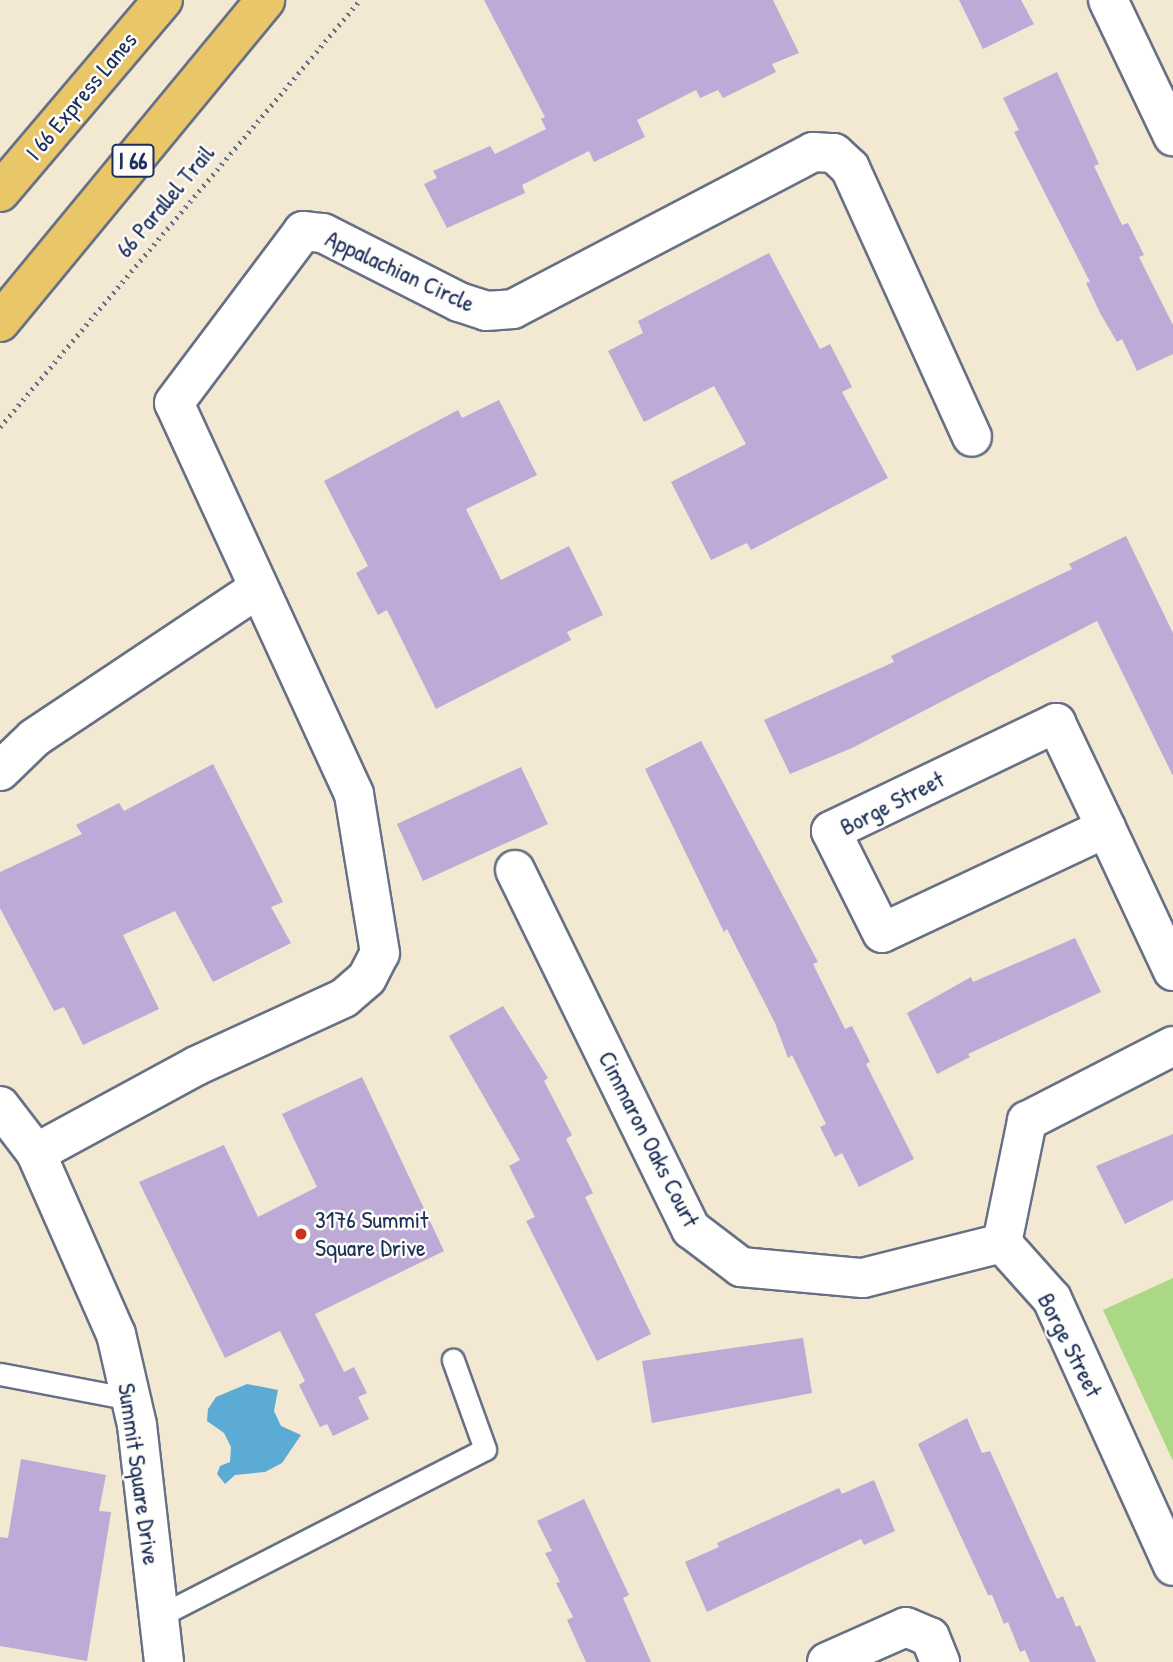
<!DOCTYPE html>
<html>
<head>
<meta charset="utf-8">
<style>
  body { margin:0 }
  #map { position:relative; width:1173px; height:1662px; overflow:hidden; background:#f3e8d1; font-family:"Patrick Hand",sans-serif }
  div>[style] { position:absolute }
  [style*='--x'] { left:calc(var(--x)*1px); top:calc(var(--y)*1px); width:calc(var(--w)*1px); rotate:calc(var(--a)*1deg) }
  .green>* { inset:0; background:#abd884 }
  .water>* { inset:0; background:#5babd5 }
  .building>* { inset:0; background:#bdaad6 }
  .path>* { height:4.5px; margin-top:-2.25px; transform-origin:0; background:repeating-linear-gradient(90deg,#677086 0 2px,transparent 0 7px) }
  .roads { filter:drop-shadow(2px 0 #677086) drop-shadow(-2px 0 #677086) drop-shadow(0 2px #677086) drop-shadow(0 -2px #677086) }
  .service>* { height:21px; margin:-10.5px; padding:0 10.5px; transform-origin:10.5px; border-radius:10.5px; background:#fff }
  .minor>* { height:38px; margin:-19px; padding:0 19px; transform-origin:19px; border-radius:19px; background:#fff }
  .motorway>* { height:38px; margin:-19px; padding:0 19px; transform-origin:19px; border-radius:19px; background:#e9c769 }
  .dots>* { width:19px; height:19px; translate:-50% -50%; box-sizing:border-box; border:4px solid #fdfcf7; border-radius:50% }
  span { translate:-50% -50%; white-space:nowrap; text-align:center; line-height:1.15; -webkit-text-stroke:5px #fdfcf7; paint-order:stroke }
  .shield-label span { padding:2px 5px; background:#fdfcf7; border:2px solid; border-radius:5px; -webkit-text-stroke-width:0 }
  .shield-label { font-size:23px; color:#1b2f5e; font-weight:700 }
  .street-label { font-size:24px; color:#1b2f5e }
  .poi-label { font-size:24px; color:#1b2f5e }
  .left { translate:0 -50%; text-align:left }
</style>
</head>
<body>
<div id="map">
  <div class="green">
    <div style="clip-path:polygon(1173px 1278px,1173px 1461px,1103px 1310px)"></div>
  </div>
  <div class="water">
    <div style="clip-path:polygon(247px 1384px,278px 1390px,274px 1411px,281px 1426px,301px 1435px,282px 1463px,265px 1472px,235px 1475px,225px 1484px,217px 1474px,220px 1466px,230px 1462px,231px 1447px,224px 1433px,207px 1421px,208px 1409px,216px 1397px)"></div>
  </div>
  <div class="building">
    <div style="clip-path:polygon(484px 0,773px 0,799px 53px,772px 64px,776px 72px,723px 98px,718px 90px,700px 98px,696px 90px,637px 120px,645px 137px,594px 162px,589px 151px,522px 185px,525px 193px,447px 228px,424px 184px,437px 178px,433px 171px,490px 146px,495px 154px,546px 129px,541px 119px,545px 117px)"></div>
    <div style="clip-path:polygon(959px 0,1021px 0,1034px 24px,983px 49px)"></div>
    <div style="clip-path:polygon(1057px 72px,1099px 164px,1094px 166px,1122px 225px,1128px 223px,1144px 255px,1139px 257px,1173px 325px,1173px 354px,1137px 371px,1122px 339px,1117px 342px,1100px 313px,1086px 283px,1090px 282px,1014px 132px,1019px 130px,1003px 98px)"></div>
    <div style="clip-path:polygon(769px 253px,820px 349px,830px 344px,852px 387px,842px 392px,888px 478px,751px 550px,747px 543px,711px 560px,671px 482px,746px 444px,714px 386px,644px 422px,608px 351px,643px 333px,638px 321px)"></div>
    <div style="clip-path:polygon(499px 400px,537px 475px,466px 509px,501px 580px,569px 546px,603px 615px,567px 632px,571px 640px,436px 709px,387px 610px,378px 615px,356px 573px,368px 566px,324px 481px,458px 410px,462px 418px)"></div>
    <div style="clip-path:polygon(1126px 536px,1173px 633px,1173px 776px,1097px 621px,852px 748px,790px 774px,764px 720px,894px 662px,891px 656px,1072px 569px,1069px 564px)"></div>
    <div style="clip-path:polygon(701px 741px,818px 962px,813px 964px,845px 1029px,852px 1026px,870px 1062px,866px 1064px,914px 1159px,859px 1187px,842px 1153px,835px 1157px,820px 1127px,826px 1124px,792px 1055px,788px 1058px,775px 1023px,727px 929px,724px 932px,645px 769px)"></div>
    <div style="clip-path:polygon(213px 764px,283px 902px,271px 907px,291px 943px,213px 982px,175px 911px,123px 935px,159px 1009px,83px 1045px,64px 1007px,54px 1011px,0 908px,0 872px,82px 834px,76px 825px,119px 803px,124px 811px)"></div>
    <div style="clip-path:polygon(521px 767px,548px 824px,423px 881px,397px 824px)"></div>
    <div style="clip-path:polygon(1075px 938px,1101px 992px,968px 1054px,970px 1057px,937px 1074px,907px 1013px,971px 977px,973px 982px)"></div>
    <div style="clip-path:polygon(503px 1006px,548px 1078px,544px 1081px,572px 1135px,566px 1139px,593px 1193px,585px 1197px,651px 1334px,597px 1361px,526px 1221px,535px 1217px,509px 1166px,520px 1160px,449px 1036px)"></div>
    <div style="clip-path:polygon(362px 1077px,444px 1251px,315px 1314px,344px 1372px,354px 1367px,367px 1393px,358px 1397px,369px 1419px,333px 1436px,327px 1424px,320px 1427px,299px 1385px,305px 1381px,280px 1331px,225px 1358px,139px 1182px,224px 1145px,258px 1217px,317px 1187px,282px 1114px)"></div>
    <div style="clip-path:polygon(1173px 1134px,1173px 1200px,1125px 1224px,1096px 1166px)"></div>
    <div style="clip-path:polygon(803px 1338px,812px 1393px,652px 1423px,642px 1361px)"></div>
    <div style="clip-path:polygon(967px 1418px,982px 1453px,990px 1451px,1057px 1599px,1063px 1596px,1076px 1627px,1080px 1625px,1096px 1662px,1030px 1662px,1025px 1650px,1020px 1652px,1008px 1622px,1004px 1624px,992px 1595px,988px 1595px,918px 1444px)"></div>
    <div style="clip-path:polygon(21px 1459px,106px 1475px,99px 1511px,111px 1512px,87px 1661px,0 1646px,0 1537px,8px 1538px)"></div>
    <div style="clip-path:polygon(874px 1480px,895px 1531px,864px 1545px,861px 1539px,707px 1612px,685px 1562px,719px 1547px,717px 1543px,839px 1488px,842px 1494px)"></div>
    <div style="clip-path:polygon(584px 1499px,629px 1595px,623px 1598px,651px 1662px,586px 1662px,567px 1620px,573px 1617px,556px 1583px,560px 1582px,545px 1553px,552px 1551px,537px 1521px)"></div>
  </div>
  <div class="path">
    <div style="--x:0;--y:427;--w:559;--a:-49.87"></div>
  </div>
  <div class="roads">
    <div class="service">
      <div style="--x:0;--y:1374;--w:133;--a:10.8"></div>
      <div style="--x:159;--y:1616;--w:366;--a:-27.1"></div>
      <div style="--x:485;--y:1449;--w:95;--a:-109.8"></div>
    </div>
    <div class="minor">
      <div style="--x:1108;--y:0;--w:151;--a:64.5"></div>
      <div style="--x:0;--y:771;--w:47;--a:-44.1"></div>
      <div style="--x:34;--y:738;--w:268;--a:-33.7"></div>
      <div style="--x:1106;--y:828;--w:247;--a:154.9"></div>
      <div style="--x:882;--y:933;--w:114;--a:-116.6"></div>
      <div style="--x:831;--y:831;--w:250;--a:-25.6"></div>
      <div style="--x:1056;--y:723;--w:116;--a:64.5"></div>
      <div style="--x:1106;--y:828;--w:158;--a:64.9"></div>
      <div style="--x:515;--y:870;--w:400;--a:63.9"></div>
      <div style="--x:691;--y:1229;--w:63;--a:37.2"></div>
      <div style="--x:741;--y:1267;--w:122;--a:5.2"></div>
      <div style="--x:863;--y:1278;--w:143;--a:-14.1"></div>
      <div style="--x:0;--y:1106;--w:59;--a:52.5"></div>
      <div style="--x:36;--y:1153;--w:198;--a:66.2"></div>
      <div style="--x:116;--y:1334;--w:93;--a:77"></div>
      <div style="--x:137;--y:1425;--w:239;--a:83.5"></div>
      <div style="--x:36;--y:1153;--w:182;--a:-28.5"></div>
      <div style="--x:196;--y:1066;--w:163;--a:-24.7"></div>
      <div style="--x:344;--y:998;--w:30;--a:-41"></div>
      <div style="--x:367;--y:978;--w:28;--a:-63"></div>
      <div style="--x:380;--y:953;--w:161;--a:-99.3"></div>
      <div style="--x:354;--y:794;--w:430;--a:-114.7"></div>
      <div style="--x:174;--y:403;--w:215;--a:-53.1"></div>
      <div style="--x:303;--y:231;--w:20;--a:6"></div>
      <div style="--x:323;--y:233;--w:153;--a:26.9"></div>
      <div style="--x:459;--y:302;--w:28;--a:18"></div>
      <div style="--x:486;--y:311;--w:27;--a:-4"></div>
      <div style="--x:513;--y:309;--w:339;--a:-27.6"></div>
      <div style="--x:813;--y:152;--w:21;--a:3"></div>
      <div style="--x:834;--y:153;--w:22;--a:43"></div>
      <div style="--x:850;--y:168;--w:295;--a:65.6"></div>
      <div style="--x:1002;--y:1243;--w:75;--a:48.2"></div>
      <div style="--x:1052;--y:1299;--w:293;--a:65.6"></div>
      <div style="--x:1002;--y:1243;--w:125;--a:-78.4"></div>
      <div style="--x:1027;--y:1121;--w:164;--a:-27.2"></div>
      <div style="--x:827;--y:1662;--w:86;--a:-23.9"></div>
      <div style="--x:906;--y:1627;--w:26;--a:23"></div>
      <div style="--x:930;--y:1637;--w:27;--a:68"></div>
    </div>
    <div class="motorway">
      <div style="--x:0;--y:192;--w:252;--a:-49.7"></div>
      <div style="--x:0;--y:322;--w:417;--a:-50.5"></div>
    </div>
  </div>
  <div class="dots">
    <div style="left:301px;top:1234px;background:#c8321e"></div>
  </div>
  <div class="shield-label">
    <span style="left:133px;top:161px">I 66</span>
  </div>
  <div class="street-label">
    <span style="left:81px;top:96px;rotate:-50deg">I 66 Express Lanes</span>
    <span style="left:165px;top:201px;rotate:-50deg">66 Parallel Trail</span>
    <span style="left:400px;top:271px;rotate:25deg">Appalachian Circle</span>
    <span style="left:892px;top:803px;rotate:-27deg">Borge Street</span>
    <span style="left:649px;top:1139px;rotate:63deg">Cimmaron Oaks Court</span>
    <span style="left:1070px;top:1345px;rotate:63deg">Borge Street</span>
    <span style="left:139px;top:1474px;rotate:82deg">Summit Square Drive</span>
  </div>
  <div class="poi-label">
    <span class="left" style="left:315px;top:1234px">3176 Summit<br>Square Drive</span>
  </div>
</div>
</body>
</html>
